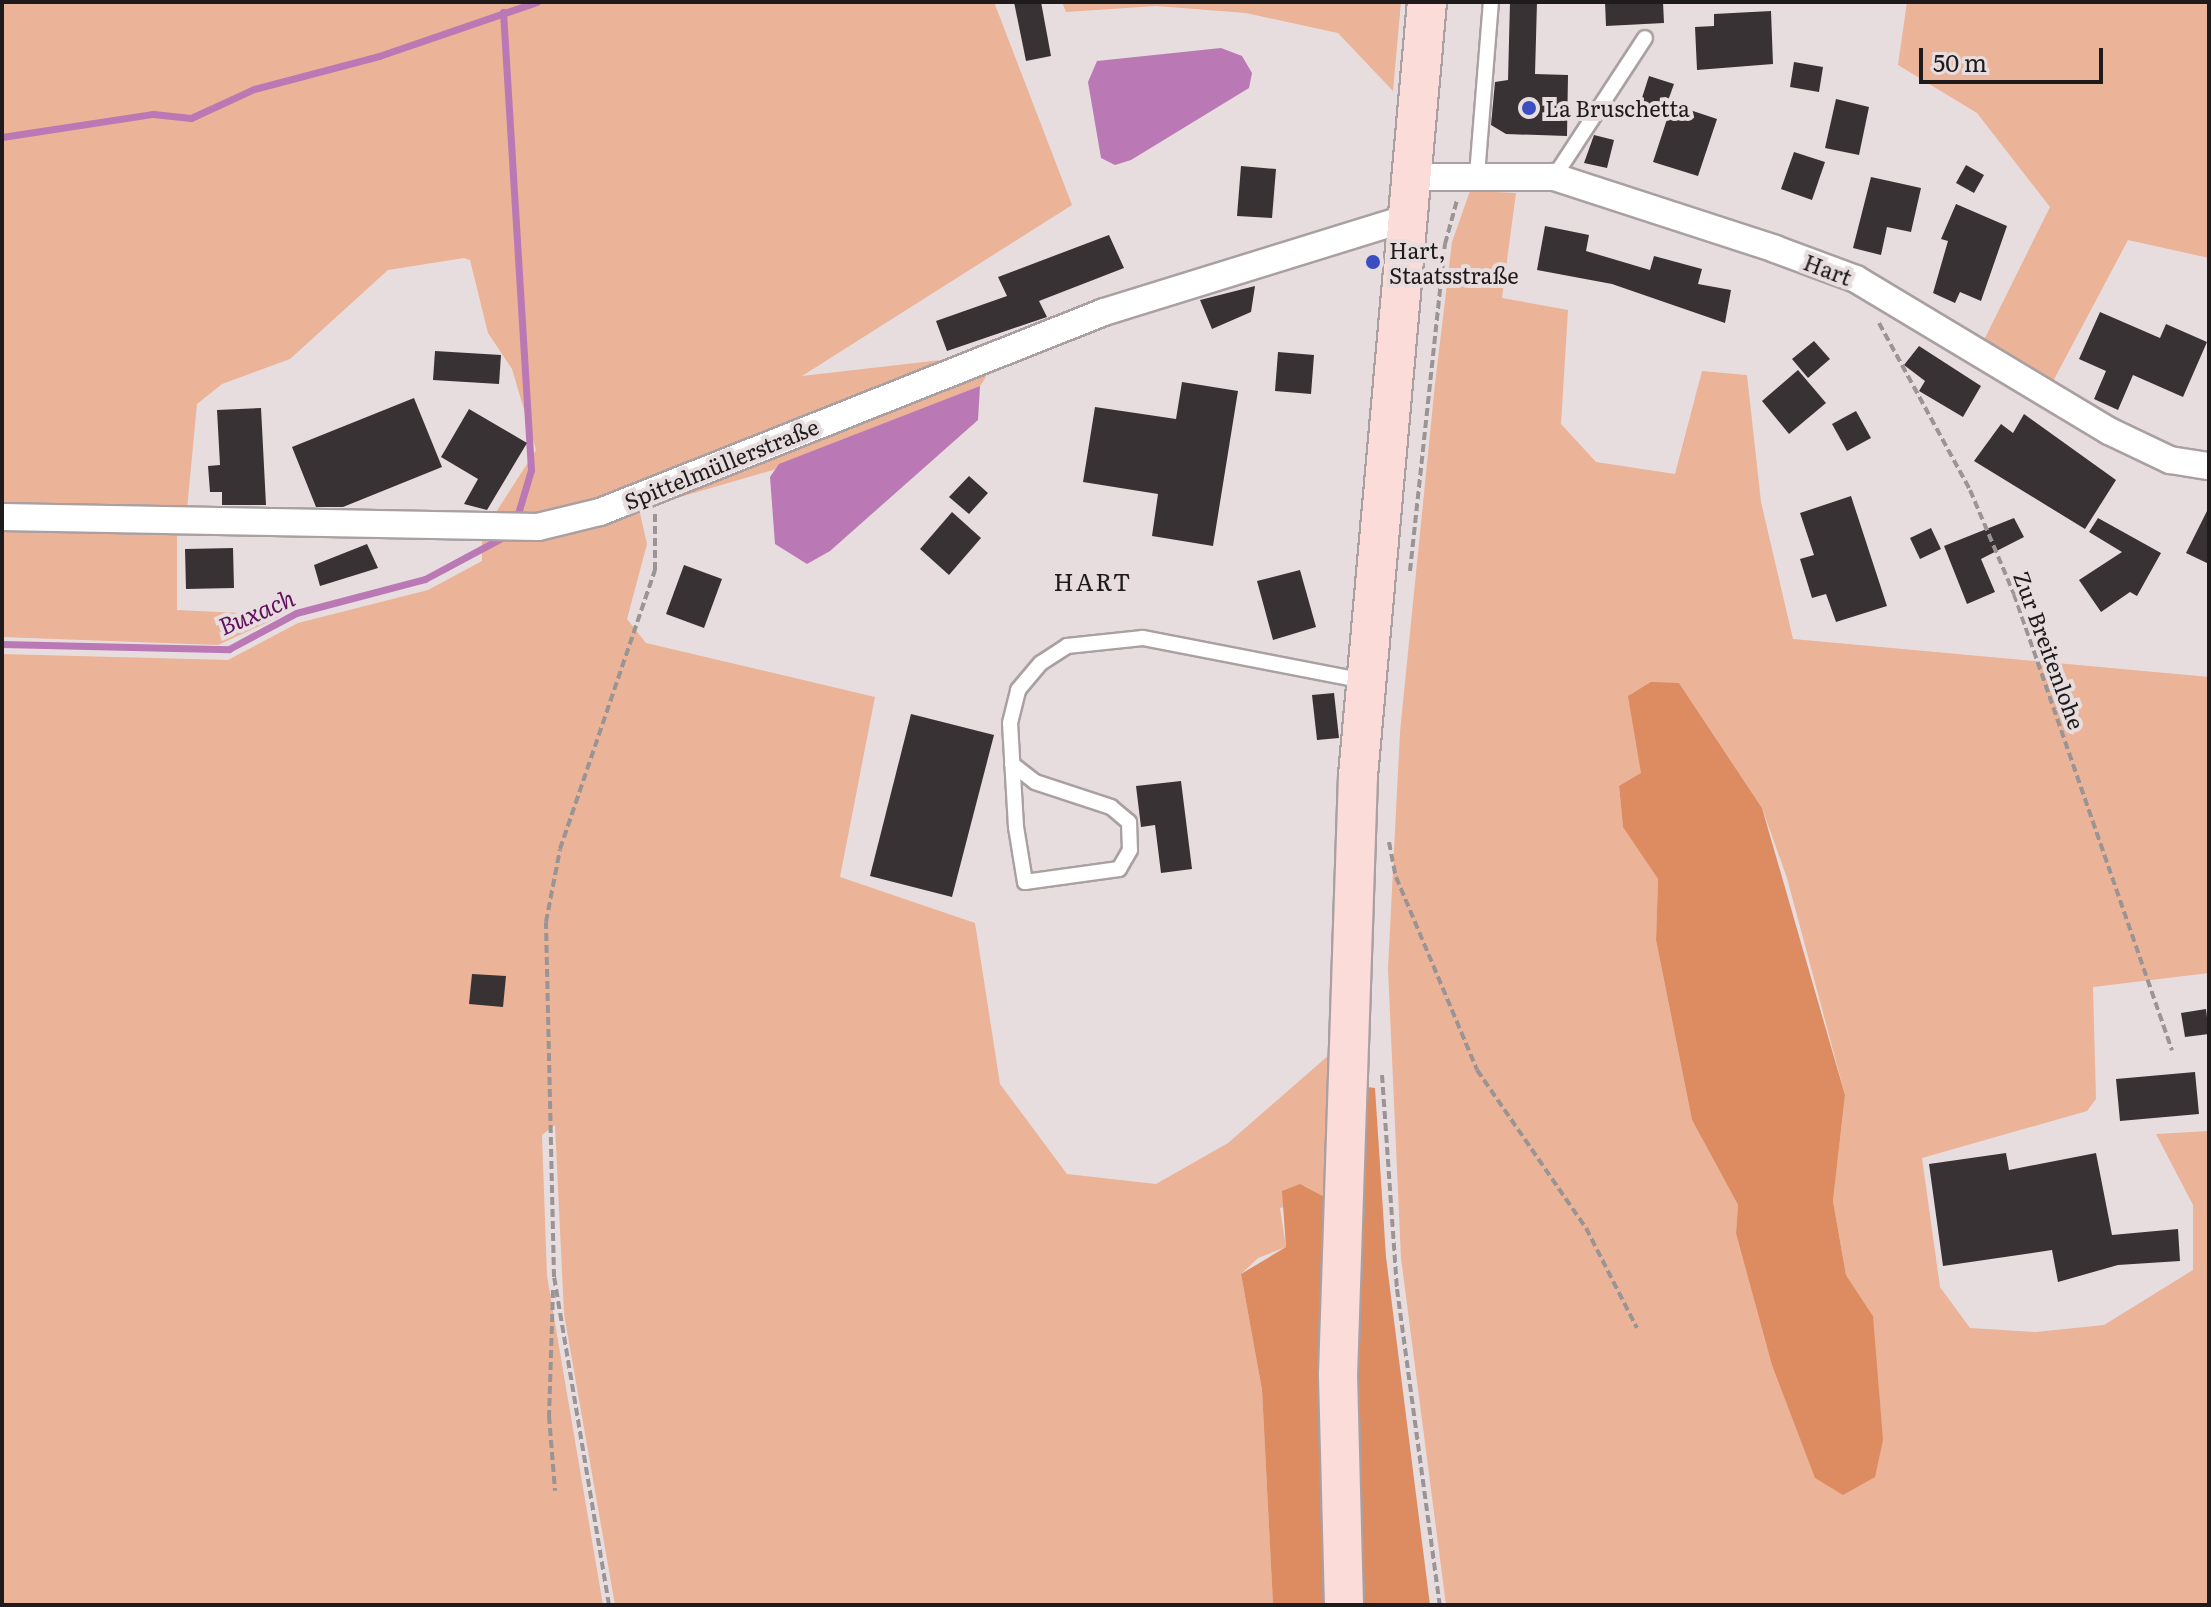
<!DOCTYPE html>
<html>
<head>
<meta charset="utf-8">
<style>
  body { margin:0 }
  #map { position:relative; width:2211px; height:1607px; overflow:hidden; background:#e7ddde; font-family:Literata,serif }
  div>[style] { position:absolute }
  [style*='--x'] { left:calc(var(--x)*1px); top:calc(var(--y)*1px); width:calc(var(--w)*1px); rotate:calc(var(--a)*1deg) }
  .green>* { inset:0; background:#ebb397 }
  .forest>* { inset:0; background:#dd8b61 }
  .water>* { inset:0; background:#ba78b5 }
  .stream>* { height:7px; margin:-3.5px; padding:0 3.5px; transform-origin:3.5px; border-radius:3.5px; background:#ba78b5 }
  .building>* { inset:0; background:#393235 }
  .path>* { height:4px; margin-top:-2px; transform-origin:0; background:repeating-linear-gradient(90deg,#9b9495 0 8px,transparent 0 12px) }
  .roads { filter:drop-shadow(2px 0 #aaa0a2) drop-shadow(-2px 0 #aaa0a2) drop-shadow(0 2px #aaa0a2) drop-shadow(0 -2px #aaa0a2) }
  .service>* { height:14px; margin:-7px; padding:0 7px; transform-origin:7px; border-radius:7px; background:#fff }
  .minor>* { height:26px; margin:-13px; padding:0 13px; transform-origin:13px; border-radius:13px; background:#fff }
  .secondary>* { height:38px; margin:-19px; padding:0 19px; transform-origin:19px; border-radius:19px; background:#fcdcd8 }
  .dots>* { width:22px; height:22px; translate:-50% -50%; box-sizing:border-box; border:4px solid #e7ddde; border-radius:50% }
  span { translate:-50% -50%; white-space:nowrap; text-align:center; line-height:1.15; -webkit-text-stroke:8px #e7ddde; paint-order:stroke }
  .poi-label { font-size:22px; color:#1f1b1c }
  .left { translate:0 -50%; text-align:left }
  .street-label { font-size:22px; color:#1f1b1c }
  .neighbourhood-label { font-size:24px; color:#1f1b1c; letter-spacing:2px }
  .water-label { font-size:24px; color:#621060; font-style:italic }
  .frame { position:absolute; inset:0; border:4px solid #1f1b1c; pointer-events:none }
  .scale { position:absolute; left:1919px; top:48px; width:184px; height:36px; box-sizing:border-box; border:4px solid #1f1b1c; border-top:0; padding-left:10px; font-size:24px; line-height:28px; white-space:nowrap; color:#1f1b1c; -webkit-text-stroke:6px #e7ddde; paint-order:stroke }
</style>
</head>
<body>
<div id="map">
  <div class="green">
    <div style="clip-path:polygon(2px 2px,994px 2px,1072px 205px,802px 376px,976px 356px,986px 377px,980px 386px,773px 470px,639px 509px,647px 544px,627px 619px,646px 643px,875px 697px,840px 877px,975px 923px,1000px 1084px,1067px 1174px,1156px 1184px,1228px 1143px,1329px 1055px,1328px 1199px,1280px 1208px,1286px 1247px,1258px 1258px,1241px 1274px,1262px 1390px,1273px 1605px,615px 1605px,564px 1314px,555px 1125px,542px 1135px,547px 1276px,603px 1605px,2px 1605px,2px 654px,228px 660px,298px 623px,428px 590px,482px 561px,482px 534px,536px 450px,512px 369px,488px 333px,470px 260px,464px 258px,388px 270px,290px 359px,222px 384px,197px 404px,187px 509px,2px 510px)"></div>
    <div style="clip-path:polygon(1062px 2px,1401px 2px,1393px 91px,1338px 33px,1246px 13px,1156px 6px,1066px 12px)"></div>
    <div style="clip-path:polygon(1907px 2px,2209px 2px,2209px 258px,2128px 240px,2051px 385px,1983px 342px,2050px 207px,1977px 113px,1898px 65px)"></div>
    <div style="clip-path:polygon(evenodd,1470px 191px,1516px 193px,1502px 298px,1568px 310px,1561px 424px,1596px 462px,1675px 474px,1702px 371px,1747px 375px,1761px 502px,1793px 639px,2209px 677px,2209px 973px,2093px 987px,2096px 1099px,2087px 1111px,1922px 1158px,1940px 1287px,1970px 1328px,2036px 1332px,2104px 1325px,2193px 1270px,2193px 1205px,2156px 1134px,2209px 1131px,2209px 1605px,1446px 1605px,1401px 1258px,1388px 969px,1400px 732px,1435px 384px,1452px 242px,1470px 191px,1679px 683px,1762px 808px,1787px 878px,1845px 1095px,1833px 1201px,1846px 1275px,1873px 1316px,1736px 1234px,1738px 1205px,1692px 1120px,1656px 940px,1658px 879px,1623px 826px,1619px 787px,1641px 774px,1679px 683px)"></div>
    <div style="clip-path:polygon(2px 524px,177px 528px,177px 610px,283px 615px,218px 645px,2px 637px)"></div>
  </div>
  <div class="forest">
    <div style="clip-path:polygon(1651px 682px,1679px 683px,1762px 808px,1845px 1095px,1833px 1201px,1846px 1275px,1873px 1316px,1883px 1440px,1875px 1477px,1843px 1495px,1815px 1478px,1772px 1365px,1736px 1233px,1738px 1205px,1692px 1120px,1656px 940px,1658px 879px,1623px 827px,1619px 786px,1641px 773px,1628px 696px)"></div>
    <div style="clip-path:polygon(1358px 1086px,1375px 1088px,1386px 1257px,1430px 1605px,1354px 1605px)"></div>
    <div style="clip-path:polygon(1300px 1184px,1328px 1199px,1333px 1605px,1273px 1605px,1262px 1390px,1241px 1274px,1286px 1247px,1282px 1191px)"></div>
  </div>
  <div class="water">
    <div style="clip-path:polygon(1221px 48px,1242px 56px,1252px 73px,1249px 88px,1131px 160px,1115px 165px,1101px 158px,1088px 82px,1097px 61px)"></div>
    <div style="clip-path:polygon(980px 386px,978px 420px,830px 551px,807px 564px,775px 544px,770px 477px,779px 464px)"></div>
  </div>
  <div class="stream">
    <div style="--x:503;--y:12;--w:459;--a:86.5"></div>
    <div style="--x:531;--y:470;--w:49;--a:106.6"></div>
    <div style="--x:2;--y:137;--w:153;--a:-8.7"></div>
    <div style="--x:153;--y:114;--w:38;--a:6"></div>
    <div style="--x:191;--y:118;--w:69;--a:-24.7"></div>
    <div style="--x:254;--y:89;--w:129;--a:-14.8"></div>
    <div style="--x:379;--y:56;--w:167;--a:-18.9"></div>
    <div style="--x:2;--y:644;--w:227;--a:1.3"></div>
    <div style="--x:229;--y:649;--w:76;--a:-28.2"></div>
    <div style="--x:296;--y:613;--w:133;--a:-14.8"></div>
    <div style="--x:425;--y:579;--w:93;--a:-28.2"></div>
  </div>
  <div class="building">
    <div style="clip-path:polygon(1014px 2px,1041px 2px,1051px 56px,1026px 61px)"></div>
    <div style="clip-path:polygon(1510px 2px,1537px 2px,1535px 74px,1568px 75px,1567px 136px,1506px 134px,1491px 125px,1495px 82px,1508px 80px)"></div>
    <div style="clip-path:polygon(1605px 2px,1663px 2px,1664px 23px,1606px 26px)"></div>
    <div style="clip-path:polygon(1771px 11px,1773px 64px,1697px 70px,1695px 27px,1714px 26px,1714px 14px)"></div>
    <div style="clip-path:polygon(1794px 62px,1823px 67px,1819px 92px,1790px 87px)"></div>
    <div style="clip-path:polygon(1649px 76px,1674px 84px,1664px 112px,1640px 104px)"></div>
    <div style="clip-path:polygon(1836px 99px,1869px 107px,1859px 155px,1825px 148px)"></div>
    <div style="clip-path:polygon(1672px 104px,1717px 119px,1698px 176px,1653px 162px)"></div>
    <div style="clip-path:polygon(1594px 135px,1614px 140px,1607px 168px,1584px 163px)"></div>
    <div style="clip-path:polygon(1794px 152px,1825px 162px,1812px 200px,1781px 189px)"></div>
    <div style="clip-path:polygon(1966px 165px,1984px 175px,1974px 193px,1956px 183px)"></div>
    <div style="clip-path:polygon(1241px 166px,1276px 169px,1272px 218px,1237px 216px)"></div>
    <div style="clip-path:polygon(1871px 177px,1921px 188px,1911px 232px,1887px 227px,1881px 255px,1853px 248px)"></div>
    <div style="clip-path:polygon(1956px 204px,2007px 226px,1981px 301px,1960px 292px,1955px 303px,1933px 293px,1948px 241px,1941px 239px)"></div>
    <div style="clip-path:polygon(1545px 226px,1589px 235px,1586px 251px,1650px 270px,1654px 256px,1702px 269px,1698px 284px,1731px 290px,1725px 323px,1612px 284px,1537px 270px)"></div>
    <div style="clip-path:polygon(1109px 235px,1124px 268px,1039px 301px,1047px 317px,947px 351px,936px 321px,1007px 296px,998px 277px)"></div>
    <div style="clip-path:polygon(1255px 286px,1251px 312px,1212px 329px,1200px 300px)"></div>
    <div style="clip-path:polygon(2100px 312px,2160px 338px,2166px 324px,2207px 342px,2183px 397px,2133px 375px,2118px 410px,2094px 399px,2106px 371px,2079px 359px)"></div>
    <div style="clip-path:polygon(1814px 341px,1830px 359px,1808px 378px,1792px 359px)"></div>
    <div style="clip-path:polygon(1919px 346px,1981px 386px,1963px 417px,1919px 391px,1925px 381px,1904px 365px)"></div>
    <div style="clip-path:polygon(435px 351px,501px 355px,499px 384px,433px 380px)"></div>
    <div style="clip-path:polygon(1278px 352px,1314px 355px,1311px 394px,1275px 391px)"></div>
    <div style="clip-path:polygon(1798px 370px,1826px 403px,1789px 434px,1762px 401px)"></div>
    <div style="clip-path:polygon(1182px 382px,1238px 391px,1213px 546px,1152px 536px,1158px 494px,1083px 482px,1095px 407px,1176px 419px)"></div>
    <div style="clip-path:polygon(414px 398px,442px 467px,343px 507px,316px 507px,292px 447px)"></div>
    <div style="clip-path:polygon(261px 408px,266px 505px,222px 505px,222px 492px,210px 492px,208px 466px,220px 465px,217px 410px)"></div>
    <div style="clip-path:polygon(469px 409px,527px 443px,487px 510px,464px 504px,478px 479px,441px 457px)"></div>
    <div style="clip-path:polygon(1856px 411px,1871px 438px,1847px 451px,1832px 424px)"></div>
    <div style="clip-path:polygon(2024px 414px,2116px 480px,2085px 529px,1974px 461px,2001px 424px,2013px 433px)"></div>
    <div style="clip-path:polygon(969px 476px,988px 493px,969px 514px,949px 497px)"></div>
    <div style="clip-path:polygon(1851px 496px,1887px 606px,1836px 622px,1826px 594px,1812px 598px,1800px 559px,1814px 555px,1800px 513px)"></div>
    <div style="clip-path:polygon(2209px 507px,2209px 564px,2186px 553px)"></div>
    <div style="clip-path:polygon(952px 512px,981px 538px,949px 575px,920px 549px)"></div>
    <div style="clip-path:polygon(2014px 518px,2024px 537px,1981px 559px,1995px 592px,1967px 604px,1944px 546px)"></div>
    <div style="clip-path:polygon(2098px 518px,2161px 553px,2137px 596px,2130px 592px,2101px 612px,2079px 580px,2122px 552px,2089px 532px)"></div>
    <div style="clip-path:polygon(1931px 528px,1941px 549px,1920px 559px,1910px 538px)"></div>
    <div style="clip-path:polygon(367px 544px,378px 568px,320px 586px,314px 565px)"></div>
    <div style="clip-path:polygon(233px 548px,234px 588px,186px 589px,185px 549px)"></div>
    <div style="clip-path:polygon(684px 565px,722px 579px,704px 628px,666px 614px)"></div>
    <div style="clip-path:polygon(1300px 570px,1316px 627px,1273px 640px,1257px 581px)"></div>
    <div style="clip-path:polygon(1334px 693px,1339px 738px,1317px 740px,1312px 695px)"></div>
    <div style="clip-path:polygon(911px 714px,994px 735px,952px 897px,870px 876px)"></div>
    <div style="clip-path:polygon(1181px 781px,1192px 869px,1161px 873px,1155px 825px,1141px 827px,1136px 786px)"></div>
    <div style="clip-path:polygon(472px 974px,506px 976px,503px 1007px,469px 1004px)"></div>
    <div style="clip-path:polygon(2206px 1009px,2209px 1034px,2185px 1037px,2181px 1013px)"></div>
    <div style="clip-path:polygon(2195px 1072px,2199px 1114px,2120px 1121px,2116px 1079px)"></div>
    <div style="clip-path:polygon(2006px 1153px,2009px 1170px,2096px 1153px,2112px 1235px,2178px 1229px,2180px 1261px,2118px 1265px,2058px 1282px,2052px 1250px,1943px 1266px,1929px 1164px)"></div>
  </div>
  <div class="path">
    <div style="--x:1879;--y:323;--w:190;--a:61.4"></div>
    <div style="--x:1970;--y:490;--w:113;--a:67.1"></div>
    <div style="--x:2014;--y:594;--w:483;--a:70.9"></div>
    <div style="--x:1410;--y:571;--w:329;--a:-83.9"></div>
    <div style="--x:1445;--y:244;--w:46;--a:-74.7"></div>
    <div style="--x:1389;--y:842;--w:36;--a:79"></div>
    <div style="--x:1396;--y:877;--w:209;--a:67.2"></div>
    <div style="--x:1477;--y:1070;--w:192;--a:55.4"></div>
    <div style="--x:1586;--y:1228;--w:112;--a:63"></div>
    <div style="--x:1382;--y:1075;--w:215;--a:86"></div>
    <div style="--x:1397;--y:1289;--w:319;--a:82.3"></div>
    <div style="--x:553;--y:1290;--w:126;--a:91.8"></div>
    <div style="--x:549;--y:1416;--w:75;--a:85.4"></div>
    <div style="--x:609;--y:1605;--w:333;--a:-99.5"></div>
    <div style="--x:554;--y:1277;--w:355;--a:-91.3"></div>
    <div style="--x:546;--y:922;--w:74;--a:-79.1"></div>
    <div style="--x:560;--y:849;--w:295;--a:-71.2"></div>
    <div style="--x:655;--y:570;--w:56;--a:-90"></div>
  </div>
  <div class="roads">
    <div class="service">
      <div style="--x:1477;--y:175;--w:174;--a:-85.4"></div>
      <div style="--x:1554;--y:177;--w:166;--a:-56.8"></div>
      <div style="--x:1012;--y:764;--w:29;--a:38"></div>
      <div style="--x:1035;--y:782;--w:80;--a:18.2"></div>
      <div style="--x:1111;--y:807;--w:23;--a:40"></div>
      <div style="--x:1129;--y:822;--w:28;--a:88"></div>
      <div style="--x:1130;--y:850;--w:22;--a:120"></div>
      <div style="--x:1119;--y:869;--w:95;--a:172.1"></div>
      <div style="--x:1025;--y:882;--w:56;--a:-99.3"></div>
      <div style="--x:1016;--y:827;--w:104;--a:-93.3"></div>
      <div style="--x:1010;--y:723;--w:34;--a:-76"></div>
      <div style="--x:1018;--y:690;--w:35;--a:-50"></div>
      <div style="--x:1041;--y:663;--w:31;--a:-33"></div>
      <div style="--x:1067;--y:646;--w:76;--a:-6"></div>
      <div style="--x:1143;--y:638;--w:226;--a:11"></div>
    </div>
    <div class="minor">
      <div style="--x:1412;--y:177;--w:142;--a:0"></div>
      <div style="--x:1554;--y:177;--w:232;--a:18"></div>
      <div style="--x:1775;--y:249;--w:86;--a:20.3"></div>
      <div style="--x:1856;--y:279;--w:295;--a:31"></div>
      <div style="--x:2109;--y:431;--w:68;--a:25.4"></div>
      <div style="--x:2170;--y:460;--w:39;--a:9"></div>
      <div style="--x:2;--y:517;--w:536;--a:1.07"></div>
      <div style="--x:538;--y:527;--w:64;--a:-13.6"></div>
      <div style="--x:600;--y:512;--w:542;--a:-21.64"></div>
      <div style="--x:1104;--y:312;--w:318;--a:-17.2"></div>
    </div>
    <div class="secondary">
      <div style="--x:1344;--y:1605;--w:230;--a:-91.5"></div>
      <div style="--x:1338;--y:1375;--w:599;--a:-88.09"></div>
      <div style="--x:1358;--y:776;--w:777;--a:-84.91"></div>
    </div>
  </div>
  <div class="dots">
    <div style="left:1529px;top:108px;background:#3a4ec1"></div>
    <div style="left:1373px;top:262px;background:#3a4ec1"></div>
  </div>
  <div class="poi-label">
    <span class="left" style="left:1545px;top:108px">La Bruschetta</span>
    <span class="left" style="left:1389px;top:262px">Hart,<br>Staatsstraße</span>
  </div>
  <div class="street-label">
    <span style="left:1828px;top:269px;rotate:21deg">Hart</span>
    <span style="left:721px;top:463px;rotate:-22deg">Spittelmüllerstraße</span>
    <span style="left:2050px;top:650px;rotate:70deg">Zur Breitenlohe</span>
  </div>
  <div class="neighbourhood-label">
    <span style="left:1093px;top:581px">HART</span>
  </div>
  <div class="water-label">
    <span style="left:256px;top:611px;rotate:-23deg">Buxach</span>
  </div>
  <div class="frame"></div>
  <div class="scale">50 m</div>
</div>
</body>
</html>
